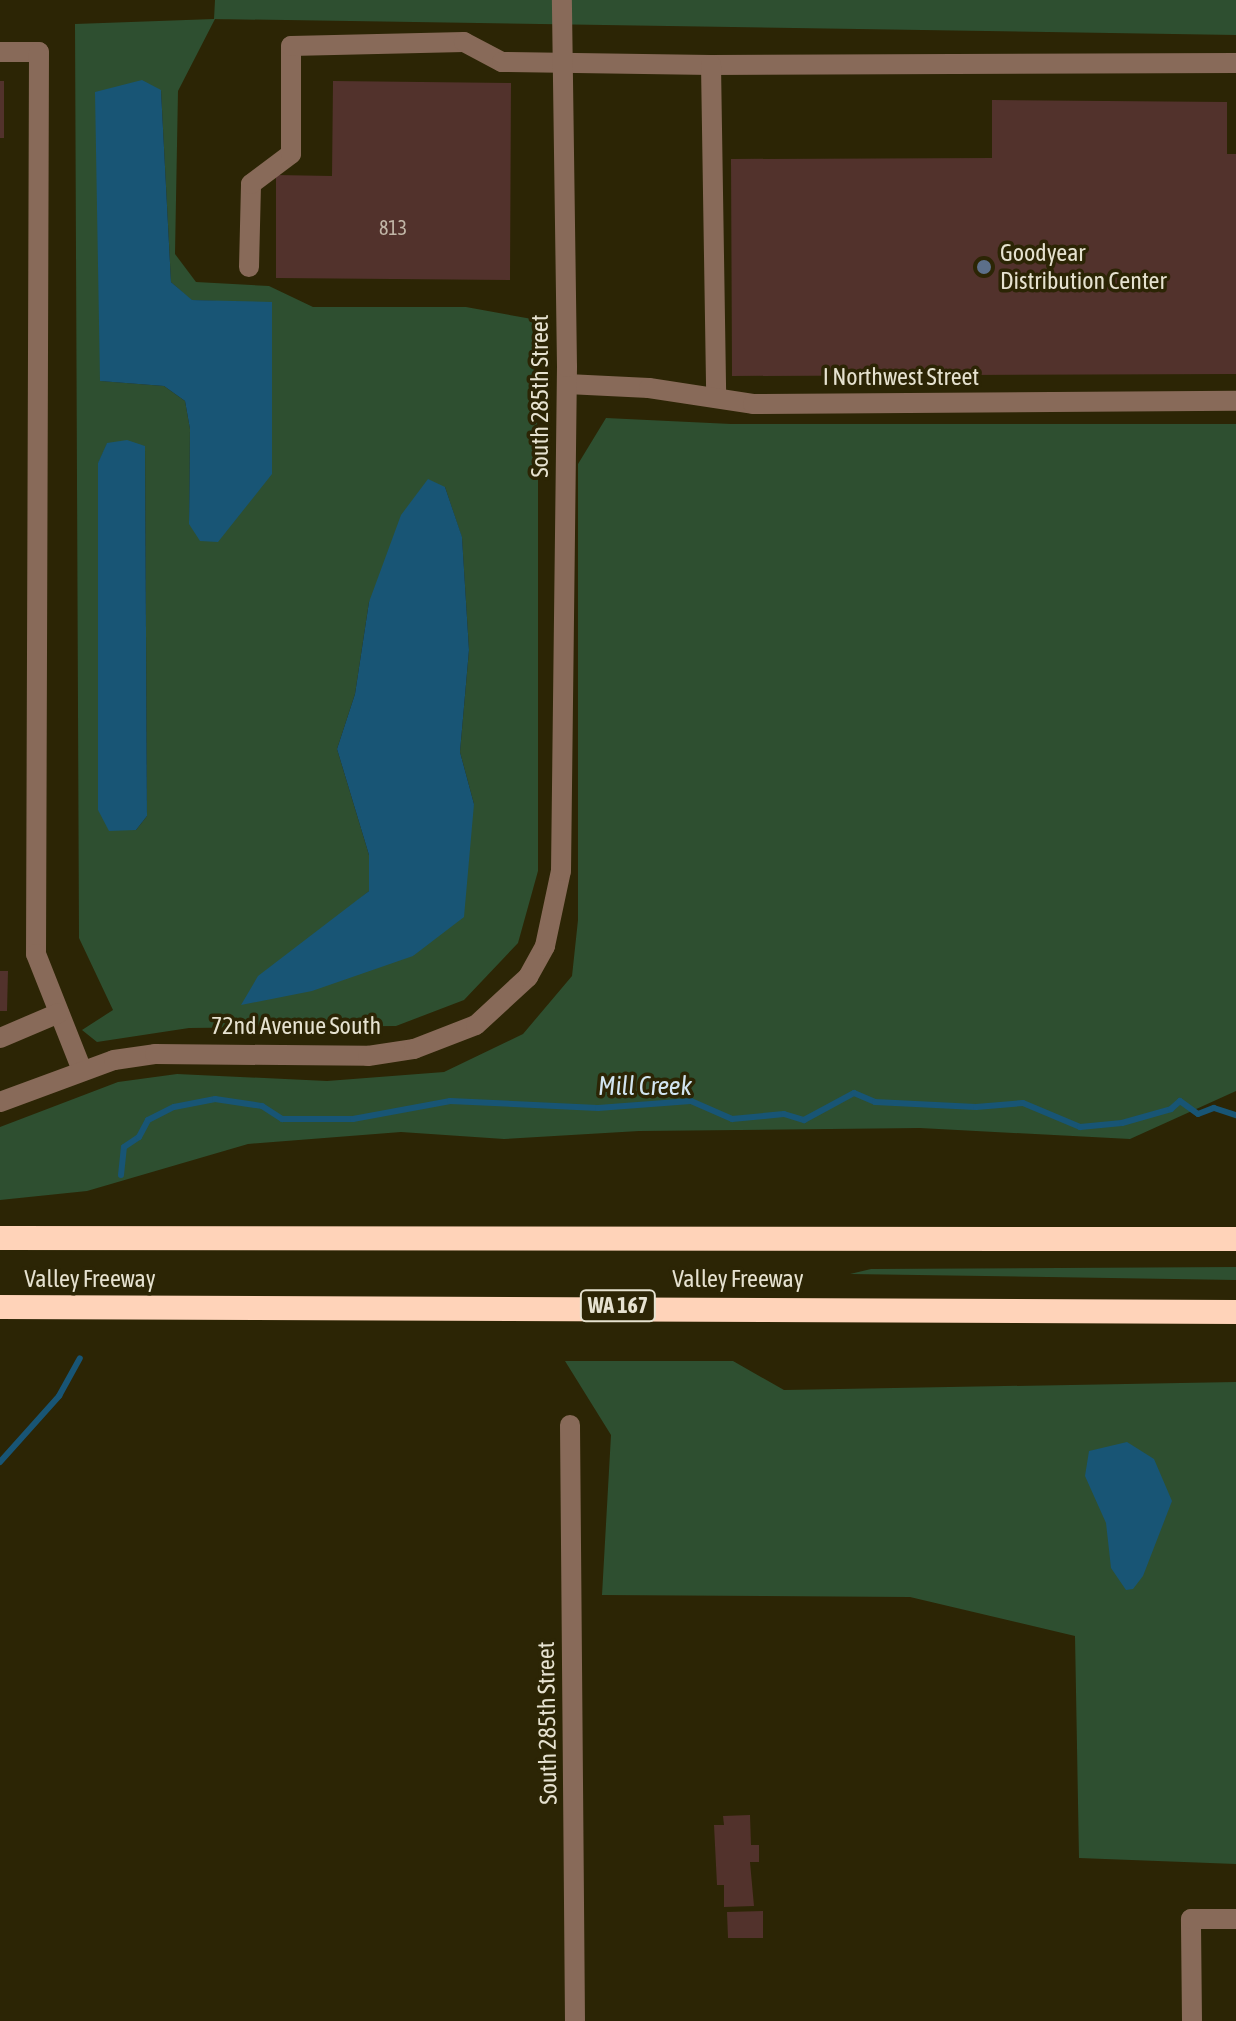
<!DOCTYPE html>
<html>
<head>
<meta charset="utf-8">
<style>
  body { margin:0 }
  #map { position:relative; width:1236px; height:2021px; overflow:hidden; background:#2c2505; font-family:"Asap Condensed",sans-serif }
  div>[style] { position:absolute }
  [style*='--x'] { left:calc(var(--x)*1px); top:calc(var(--y)*1px); width:calc(var(--w)*1px); rotate:calc(var(--a)*1deg) }
  .green>* { inset:0; background:#2e4f30 }
  .water>* { inset:0; background:#185575 }
  .stream>* { height:6px; margin:-3px; padding:0 3px; transform-origin:3px; border-radius:3px; background:#185575 }
  .building>* { inset:0; background:#52322c }
  .minor>* { height:20px; margin:-10px; padding:0 10px; transform-origin:10px; border-radius:10px; background:#886a59 }
  .highway>* { height:24px; margin:-12px; padding:0 12px; transform-origin:12px; border-radius:12px; background:#ffd3b9 }
  .dots>* { width:22px; height:22px; translate:-50% -50%; box-sizing:border-box; border:4px solid #2c2505; border-radius:50% }
  span { translate:-50% -50%; white-space:nowrap; text-align:center; line-height:1.15; -webkit-text-stroke:7px #2c2505; paint-order:stroke }
  .number-label { font-size:20px; color:#c1b6a7 }
  .number-label span { -webkit-text-stroke-width:0 }
  .shield-label span { padding:2px 6px; background:#2c2505; border:2px solid; border-radius:6px; -webkit-text-stroke-width:0 }
  .shield-label { font-size:22px; color:#e6e2d0; font-weight:700 }
  .poi-label { font-size:24px; color:#e6e2d0 }
  .left { translate:0 -50%; text-align:left }
  .street-label { font-size:24px; color:#e6e2d0 }
  .water-label { font-size:26px; color:#d1e4f0; font-style:italic }
</style>
</head>
<body>
<div id="map">
  <div class="green">
    <div style="clip-path:polygon(evenodd,215px 0,1236px 0,1236px 35px,215px 19px,178px 91px,175px 254px,196px 282px,269px 286px,313px 307px,466px 307px,532px 319px,538px 442px,538px 871px,518px 943px,464px 1000px,396px 1026px,189px 1028px,97px 1042px,82px 1030px,113px 1010px,79px 938px,75px 24px,214px 19px,215px 0,161px 90px,171px 282px,191px 300px,272px 303px,189px 524px,190px 429px,185px 401px,164px 386px,101px 381px,161px 90px,215px 0,107px 444px,145px 446px,147px 816px,136px 830px,98px 810px,98px 464px,107px 444px,215px 0,445px 487px,462px 538px,469px 650px,460px 752px,474px 804px,413px 956px,316px 935px,369px 891px,369px 855px,337px 749px,355px 694px,369px 602px,445px 487px)"></div>
    <div style="clip-path:polygon(606px 418px,731px 424px,1236px 424px,1236px 1091px,1130px 1139px,920px 1128px,639px 1131px,504px 1139px,401px 1132px,248px 1144px,87px 1191px,0 1200px,0 1127px,118px 1082px,177px 1074px,327px 1081px,444px 1072px,523px 1034px,572px 976px,578px 920px,578px 464px)"></div>
    <div style="clip-path:polygon(1236px 1267px,1236px 1280px,850px 1274px,871px 1269px)"></div>
    <div style="clip-path:polygon(565px 1361px,733px 1361px,784px 1390px,1236px 1382px,1236px 1864px,1079px 1858px,1075px 1636px,910px 1597px,602px 1595px,611px 1435px)"></div>
  </div>
  <div class="water">
    <div style="clip-path:polygon(142px 80px,161px 90px,171px 282px,192px 300px,272px 302px,272px 474px,218px 542px,200px 541px,189px 524px,190px 429px,185px 401px,164px 386px,100px 381px,95px 92px)"></div>
    <div style="clip-path:polygon(127px 440px,145px 446px,147px 816px,136px 830px,109px 831px,98px 810px,98px 463px,107px 443px)"></div>
    <div style="clip-path:polygon(428px 479px,445px 487px,462px 537px,469px 650px,460px 752px,474px 804px,464px 917px,413px 956px,312px 991px,241px 1005px,258px 976px,369px 891px,369px 855px,337px 749px,355px 694px,369px 602px,401px 515px)"></div>
    <div style="clip-path:polygon(1127px 1442px,1154px 1459px,1172px 1501px,1143px 1576px,1133px 1589px,1126px 1590px,1111px 1568px,1106px 1523px,1085px 1476px,1089px 1451px)"></div>
  </div>
  <div class="stream">
    <div style="--x:121;--y:1175;--w:28;--a:-84"></div>
    <div style="--x:124;--y:1147;--w:18;--a:-34"></div>
    <div style="--x:139;--y:1137;--w:19;--a:-62"></div>
    <div style="--x:148;--y:1120;--w:29;--a:-27"></div>
    <div style="--x:174;--y:1107;--w:42;--a:-11"></div>
    <div style="--x:215;--y:1099;--w:48;--a:8.5"></div>
    <div style="--x:262;--y:1106;--w:24;--a:33"></div>
    <div style="--x:282;--y:1119;--w:71;--a:0"></div>
    <div style="--x:353;--y:1119;--w:99;--a:-10.5"></div>
    <div style="--x:450;--y:1101;--w:148;--a:2.7"></div>
    <div style="--x:598;--y:1108;--w:93;--a:-4.3"></div>
    <div style="--x:691;--y:1101;--w:45;--a:23.7"></div>
    <div style="--x:732;--y:1119;--w:52;--a:-5.5"></div>
    <div style="--x:784;--y:1114;--w:21;--a:17"></div>
    <div style="--x:804;--y:1120;--w:57;--a:-28.4"></div>
    <div style="--x:854;--y:1093;--w:23;--a:23"></div>
    <div style="--x:875;--y:1102;--w:101;--a:2.8"></div>
    <div style="--x:976;--y:1107;--w:47;--a:-4.9"></div>
    <div style="--x:1023;--y:1103;--w:62;--a:22.8"></div>
    <div style="--x:1080;--y:1127;--w:42;--a:-5.4"></div>
    <div style="--x:1122;--y:1123;--w:51;--a:-15.9"></div>
    <div style="--x:1171;--y:1109;--w:12;--a:-42"></div>
    <div style="--x:1180;--y:1101;--w:22;--a:36"></div>
    <div style="--x:1198;--y:1114;--w:17;--a:-21"></div>
    <div style="--x:1214;--y:1108;--w:23;--a:18"></div>
    <div style="--x:0;--y:1462;--w:89;--a:-48.2"></div>
    <div style="--x:59;--y:1396;--w:43;--a:-61.1"></div>
  </div>
  <div class="building">
    <div style="clip-path:polygon(0 81px,4px 81px,4px 138px,0 138px)"></div>
    <div style="clip-path:polygon(333px 81px,511px 83px,510px 280px,276px 278px,276px 175px,332px 176px)"></div>
    <div style="clip-path:polygon(992px 100px,1227px 102px,1227px 154px,1236px 154px,1236px 374px,732px 376px,731px 159px,992px 158px)"></div>
    <div style="clip-path:polygon(0 971px,8px 971px,7px 1011px,0 1011px)"></div>
    <div style="clip-path:polygon(750px 1815px,751px 1845px,759px 1845px,759px 1862px,750px 1862px,754px 1906px,724px 1907px,724px 1885px,717px 1885px,714px 1825px,724px 1825px,723px 1816px)"></div>
    <div style="clip-path:polygon(763px 1911px,763px 1938px,728px 1938px,727px 1912px)"></div>
  </div>
  <div class="minor">
    <div style="--x:0;--y:52;--w:39;--a:0"></div>
    <div style="--x:39;--y:52;--w:902;--a:90.19"></div>
    <div style="--x:36;--y:954;--w:125;--a:68.4"></div>
    <div style="--x:711;--y:65;--w:525;--a:-0.22"></div>
    <div style="--x:249;--y:267;--w:83;--a:-88.6"></div>
    <div style="--x:251;--y:184;--w:50;--a:-36.9"></div>
    <div style="--x:291;--y:154;--w:108;--a:-90"></div>
    <div style="--x:291;--y:46;--w:173;--a:-1.3"></div>
    <div style="--x:464;--y:42;--w:43;--a:27.8"></div>
    <div style="--x:502;--y:62;--w:209;--a:0.8"></div>
    <div style="--x:711;--y:65;--w:333;--a:89.1"></div>
    <div style="--x:567;--y:384;--w:82;--a:2.8"></div>
    <div style="--x:649;--y:388;--w:105;--a:8.7"></div>
    <div style="--x:753;--y:404;--w:483;--a:-0.4"></div>
    <div style="--x:0;--y:1038;--w:64;--a:-23"></div>
    <div style="--x:0;--y:1102;--w:121;--a:-20.2"></div>
    <div style="--x:114;--y:1060;--w:41;--a:-8.3"></div>
    <div style="--x:155;--y:1054;--w:213;--a:0.5"></div>
    <div style="--x:368;--y:1056;--w:47;--a:-8.7"></div>
    <div style="--x:414;--y:1049;--w:66;--a:-21.2"></div>
    <div style="--x:476;--y:1025;--w:71;--a:-42.7"></div>
    <div style="--x:528;--y:977;--w:35;--a:-61"></div>
    <div style="--x:545;--y:946;--w:77;--a:-78"></div>
    <div style="--x:561;--y:871;--w:504;--a:-89.32"></div>
    <div style="--x:567;--y:367;--w:367;--a:-90.8"></div>
    <div style="--x:570;--y:1425;--w:596;--a:89.52"></div>
    <div style="--x:1192;--y:2021;--w:102;--a:-90.6"></div>
    <div style="--x:1191;--y:1919;--w:45;--a:0"></div>
  </div>
  <div class="highway">
    <div style="--x:0;--y:1238;--w:1236;--a:0.05"></div>
    <div style="--x:0;--y:1307;--w:1236;--a:0.23"></div>
  </div>
  <div class="dots">
    <div style="left:984px;top:267px;background:#5c6f8a"></div>
  </div>
  <div class="number-label">
    <span style="left:393px;top:227px">813</span>
  </div>
  <div class="shield-label">
    <span style="left:618px;top:1306px">WA 167</span>
  </div>
  <div class="poi-label">
    <span class="left" style="left:1000px;top:267px">Goodyear<br>Distribution Center</span>
  </div>
  <div class="street-label">
    <span style="left:901px;top:377px">I Northwest Street</span>
    <span style="left:540px;top:396px;rotate:-90deg">South 285th Street</span>
    <span style="left:296px;top:1026px">72nd Avenue South</span>
    <span style="left:90px;top:1279px">Valley Freeway</span>
    <span style="left:738px;top:1279px">Valley Freeway</span>
    <span style="left:547px;top:1723px;rotate:-91deg">South 285th Street</span>
  </div>
  <div class="water-label">
    <span style="left:645px;top:1087px">Mill Creek</span>
  </div>
</div>
</body>
</html>
